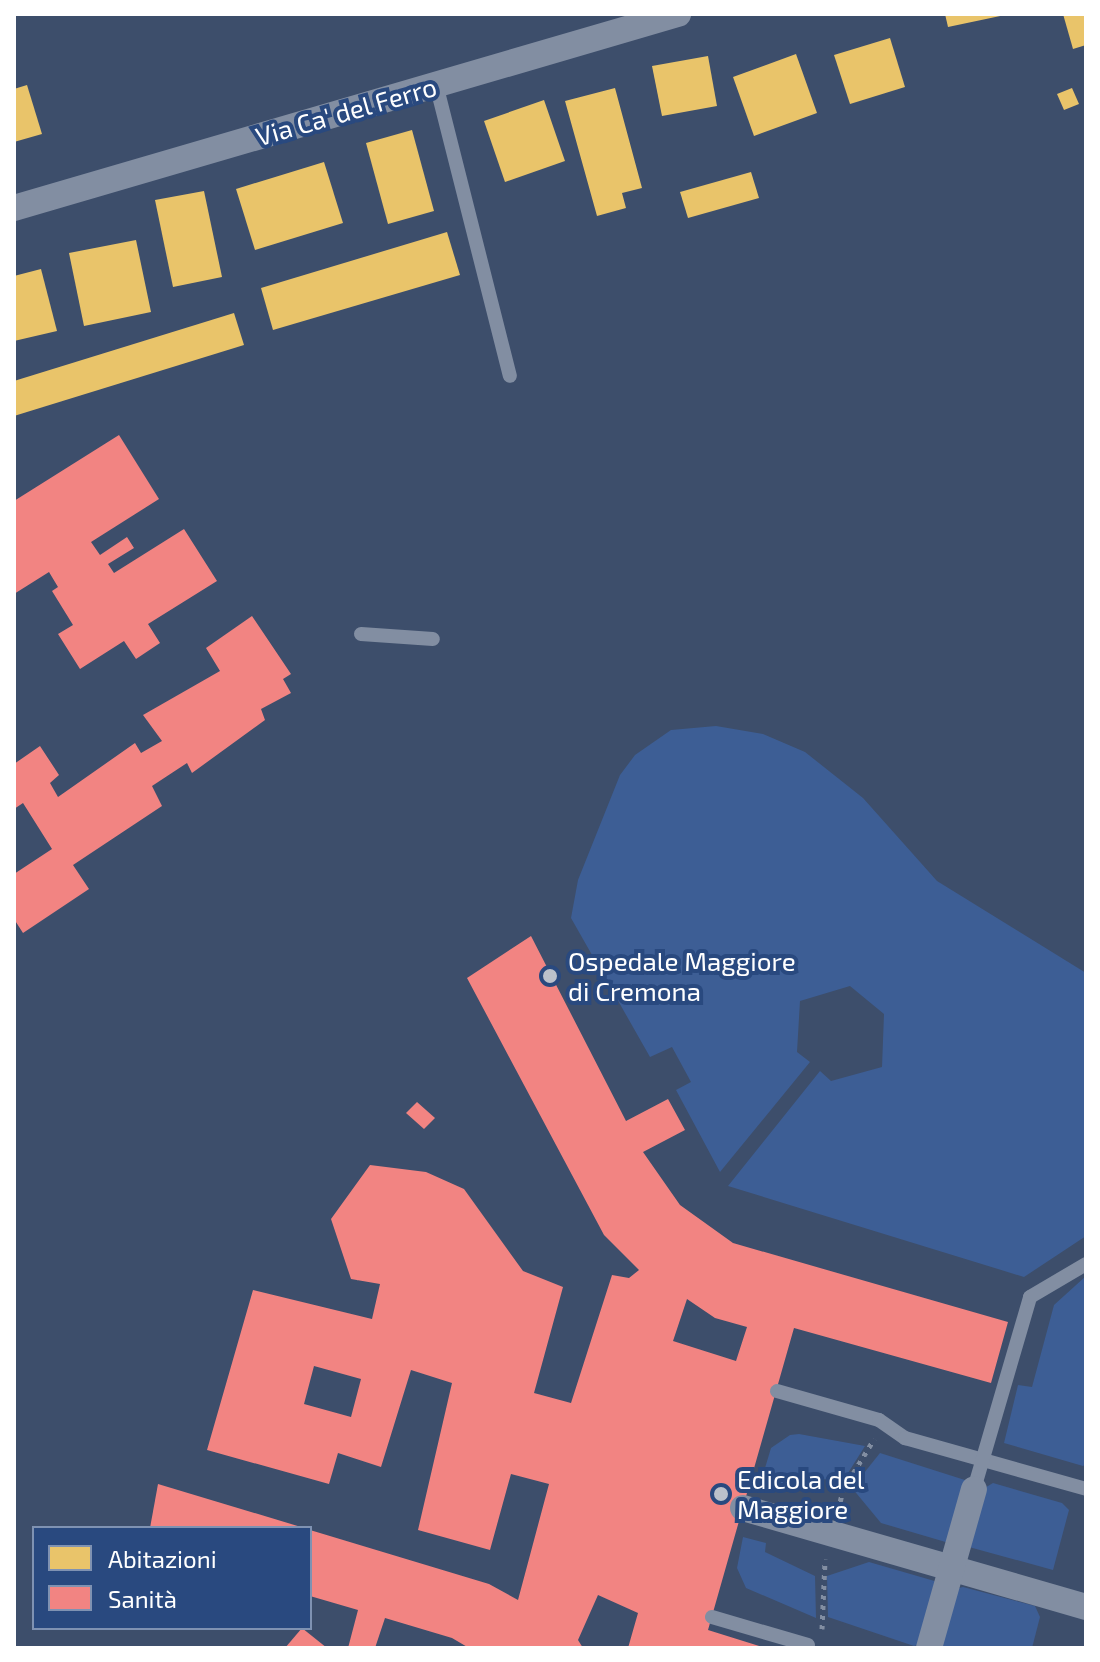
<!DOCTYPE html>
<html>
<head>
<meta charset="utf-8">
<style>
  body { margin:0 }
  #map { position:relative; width:1100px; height:1662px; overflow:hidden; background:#3d4e6b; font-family:"Exo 2",sans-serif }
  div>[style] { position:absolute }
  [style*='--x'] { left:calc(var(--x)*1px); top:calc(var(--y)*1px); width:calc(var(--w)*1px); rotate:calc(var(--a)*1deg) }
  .green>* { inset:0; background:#3d5e95 }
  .homes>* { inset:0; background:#e9c46a }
  .health>* { inset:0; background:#f28482 }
  .path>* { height:5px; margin-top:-2.5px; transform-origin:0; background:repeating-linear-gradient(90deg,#828ea2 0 4px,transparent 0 10px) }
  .lane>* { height:14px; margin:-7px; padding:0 7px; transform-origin:7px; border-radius:7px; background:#828ea2 }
  .street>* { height:26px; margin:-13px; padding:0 13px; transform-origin:13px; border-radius:13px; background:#828ea2 }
  .dots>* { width:22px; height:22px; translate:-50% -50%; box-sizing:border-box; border:4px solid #29497f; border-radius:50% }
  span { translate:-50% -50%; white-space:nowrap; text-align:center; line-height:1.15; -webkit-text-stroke:8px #29497f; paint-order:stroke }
  .street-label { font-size:26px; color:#fff }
  .poi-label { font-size:26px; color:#fff }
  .left { translate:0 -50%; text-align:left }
  .frame { position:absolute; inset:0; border:16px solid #fff; pointer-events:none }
  .legend { position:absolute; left:32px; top:1526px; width:280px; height:104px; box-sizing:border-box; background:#29497f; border:2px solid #7f92b2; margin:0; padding:10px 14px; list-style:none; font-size:24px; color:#fff }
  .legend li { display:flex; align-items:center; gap:16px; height:40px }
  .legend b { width:40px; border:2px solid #7f92b2 }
</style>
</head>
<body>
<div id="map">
  <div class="green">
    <div style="clip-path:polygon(716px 726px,763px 734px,805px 752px,863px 798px,937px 881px,1086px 973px,1086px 1236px,1024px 1277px,728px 1186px,820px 1071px,831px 1081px,882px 1067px,884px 1014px,850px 986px,800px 1001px,797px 1052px,810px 1062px,720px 1172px,676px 1090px,691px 1082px,672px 1047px,650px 1057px,571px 918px,578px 880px,620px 775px,635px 755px,671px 730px)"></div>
    <div style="clip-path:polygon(1086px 1276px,1086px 1464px,1083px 1466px,1004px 1443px,1018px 1385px,1032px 1387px,1054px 1305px)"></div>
    <div style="clip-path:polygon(790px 1435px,799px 1434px,865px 1446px,843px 1481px,788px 1476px,785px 1484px,762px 1478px,771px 1448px)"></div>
    <div style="clip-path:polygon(880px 1453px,968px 1481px,949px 1543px,881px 1523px,852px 1488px)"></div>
    <div style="clip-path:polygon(993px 1483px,1062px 1503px,1069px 1510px,1053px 1570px,969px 1547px,983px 1489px)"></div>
    <div style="clip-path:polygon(743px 1537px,766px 1543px,765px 1552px,815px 1576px,816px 1618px,746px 1588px,737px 1568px)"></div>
    <div style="clip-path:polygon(869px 1562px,938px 1582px,921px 1644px,914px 1646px,828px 1617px,827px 1576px)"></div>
    <div style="clip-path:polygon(963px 1587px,1035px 1606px,1040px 1617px,1032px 1648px,939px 1648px,955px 1589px)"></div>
  </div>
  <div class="homes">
    <div style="clip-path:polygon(945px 14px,1005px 14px,1005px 15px,948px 27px)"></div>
    <div style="clip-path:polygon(1063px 14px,1086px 14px,1086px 45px,1073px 49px)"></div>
    <div style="clip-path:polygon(890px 38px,905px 87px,850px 104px,834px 55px)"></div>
    <div style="clip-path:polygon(796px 54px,817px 113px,754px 136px,733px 77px)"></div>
    <div style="clip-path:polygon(708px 56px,717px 106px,662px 116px,652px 66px)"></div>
    <div style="clip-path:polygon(27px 85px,42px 134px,14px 142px,14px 89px)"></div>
    <div style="clip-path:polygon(615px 88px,642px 188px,622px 193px,626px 208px,597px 216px,565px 101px)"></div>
    <div style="clip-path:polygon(1072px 88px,1079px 104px,1064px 110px,1057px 94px)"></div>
    <div style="clip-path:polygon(544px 100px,565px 161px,505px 182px,484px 121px)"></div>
    <div style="clip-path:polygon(412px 130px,434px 211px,388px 224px,366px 143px)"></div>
    <div style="clip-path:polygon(324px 162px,343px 223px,255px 250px,236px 189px)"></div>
    <div style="clip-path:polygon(751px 172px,759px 198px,688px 218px,680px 192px)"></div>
    <div style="clip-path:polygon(204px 191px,222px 277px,173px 287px,155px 200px)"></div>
    <div style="clip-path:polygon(447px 232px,460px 275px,273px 330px,261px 288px)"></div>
    <div style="clip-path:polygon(136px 240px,151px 312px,84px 326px,69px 253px)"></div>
    <div style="clip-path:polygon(41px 269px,57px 331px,14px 341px,14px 276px)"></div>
    <div style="clip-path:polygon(234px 313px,244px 345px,14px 416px,14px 381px)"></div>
  </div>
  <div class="health">
    <div style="clip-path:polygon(119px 435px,159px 499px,91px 542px,100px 555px,127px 537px,134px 548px,108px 564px,114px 573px,184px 529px,217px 581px,148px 624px,160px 643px,136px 659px,124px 641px,80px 669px,58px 634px,73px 625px,52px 591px,58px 587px,49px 572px,14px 594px,14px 501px)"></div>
    <div style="clip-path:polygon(252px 616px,291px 674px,283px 679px,291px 693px,261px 709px,265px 720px,192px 773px,187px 763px,152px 786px,162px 806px,73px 865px,89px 889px,23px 933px,14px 919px,14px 874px,52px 849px,23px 803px,14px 809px,14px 764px,40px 746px,59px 775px,50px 783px,58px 797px,135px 743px,141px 753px,162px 741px,143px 715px,220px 671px,206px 648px)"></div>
    <div style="clip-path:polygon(evenodd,531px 936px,626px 1121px,668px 1099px,685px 1130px,643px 1152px,680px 1205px,733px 1243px,1008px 1322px,991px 1383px,794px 1328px,708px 1630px,766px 1648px,628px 1648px,638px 1613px,598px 1595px,578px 1640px,583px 1648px,469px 1648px,452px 1638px,385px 1618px,375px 1648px,348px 1648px,358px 1610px,310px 1596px,310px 1530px,489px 1584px,518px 1600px,549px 1484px,511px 1474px,490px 1550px,418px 1530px,452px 1383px,411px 1370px,381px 1467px,338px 1453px,329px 1484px,207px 1450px,253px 1290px,372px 1319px,380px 1284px,351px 1279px,331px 1219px,370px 1165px,426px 1172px,464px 1189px,523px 1271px,563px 1287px,534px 1393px,571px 1403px,612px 1275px,629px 1278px,639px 1270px,604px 1235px,467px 978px,531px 936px,687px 1299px,715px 1318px,747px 1327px,736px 1361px,673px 1341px,687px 1299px,531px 936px,314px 1366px,361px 1379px,351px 1417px,304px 1404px,314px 1366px)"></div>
    <div style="clip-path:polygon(417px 1102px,435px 1118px,424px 1129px,406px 1113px)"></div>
    <div style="clip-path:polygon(158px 1484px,301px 1527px,301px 1528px,150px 1528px)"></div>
    <div style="clip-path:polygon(302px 1628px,327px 1648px,285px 1648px)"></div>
  </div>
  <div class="path">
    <div style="--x:838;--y:1511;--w:22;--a:-77"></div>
    <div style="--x:843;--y:1490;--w:60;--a:-58.7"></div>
    <div style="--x:822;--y:1629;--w:70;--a:-87.5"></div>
  </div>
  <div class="lane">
    <div style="--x:436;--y:84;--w:301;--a:75.8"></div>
    <div style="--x:361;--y:634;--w:72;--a:4"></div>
    <div style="--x:777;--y:1391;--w:106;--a:15.9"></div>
    <div style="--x:879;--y:1420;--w:32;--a:35"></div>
    <div style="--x:905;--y:1438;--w:188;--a:15.7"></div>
    <div style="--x:974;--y:1489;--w:200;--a:-73.7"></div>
    <div style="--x:1030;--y:1297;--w:65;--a:-30.5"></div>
    <div style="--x:712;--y:1617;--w:100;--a:16.3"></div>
  </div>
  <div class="street">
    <div style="--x:14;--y:208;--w:692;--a:-16.29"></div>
    <div style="--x:743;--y:1508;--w:357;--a:16.1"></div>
    <div style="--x:929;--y:1648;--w:165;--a:-74.2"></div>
  </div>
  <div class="dots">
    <div style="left:550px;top:976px;background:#bbc1cb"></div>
    <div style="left:721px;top:1494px;background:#bbc1cb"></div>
  </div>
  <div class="street-label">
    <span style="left:346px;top:111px;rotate:-16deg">Via Ca' del Ferro</span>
  </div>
  <div class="poi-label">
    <span class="left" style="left:568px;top:976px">Ospedale Maggiore<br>di Cremona</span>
    <span class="left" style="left:737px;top:1494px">Edicola del<br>Maggiore</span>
  </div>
  <div class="frame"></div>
  <ul class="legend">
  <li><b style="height:22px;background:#e9c46a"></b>Abitazioni</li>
  <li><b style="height:22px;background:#f28482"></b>Sanità</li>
  </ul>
</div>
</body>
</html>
